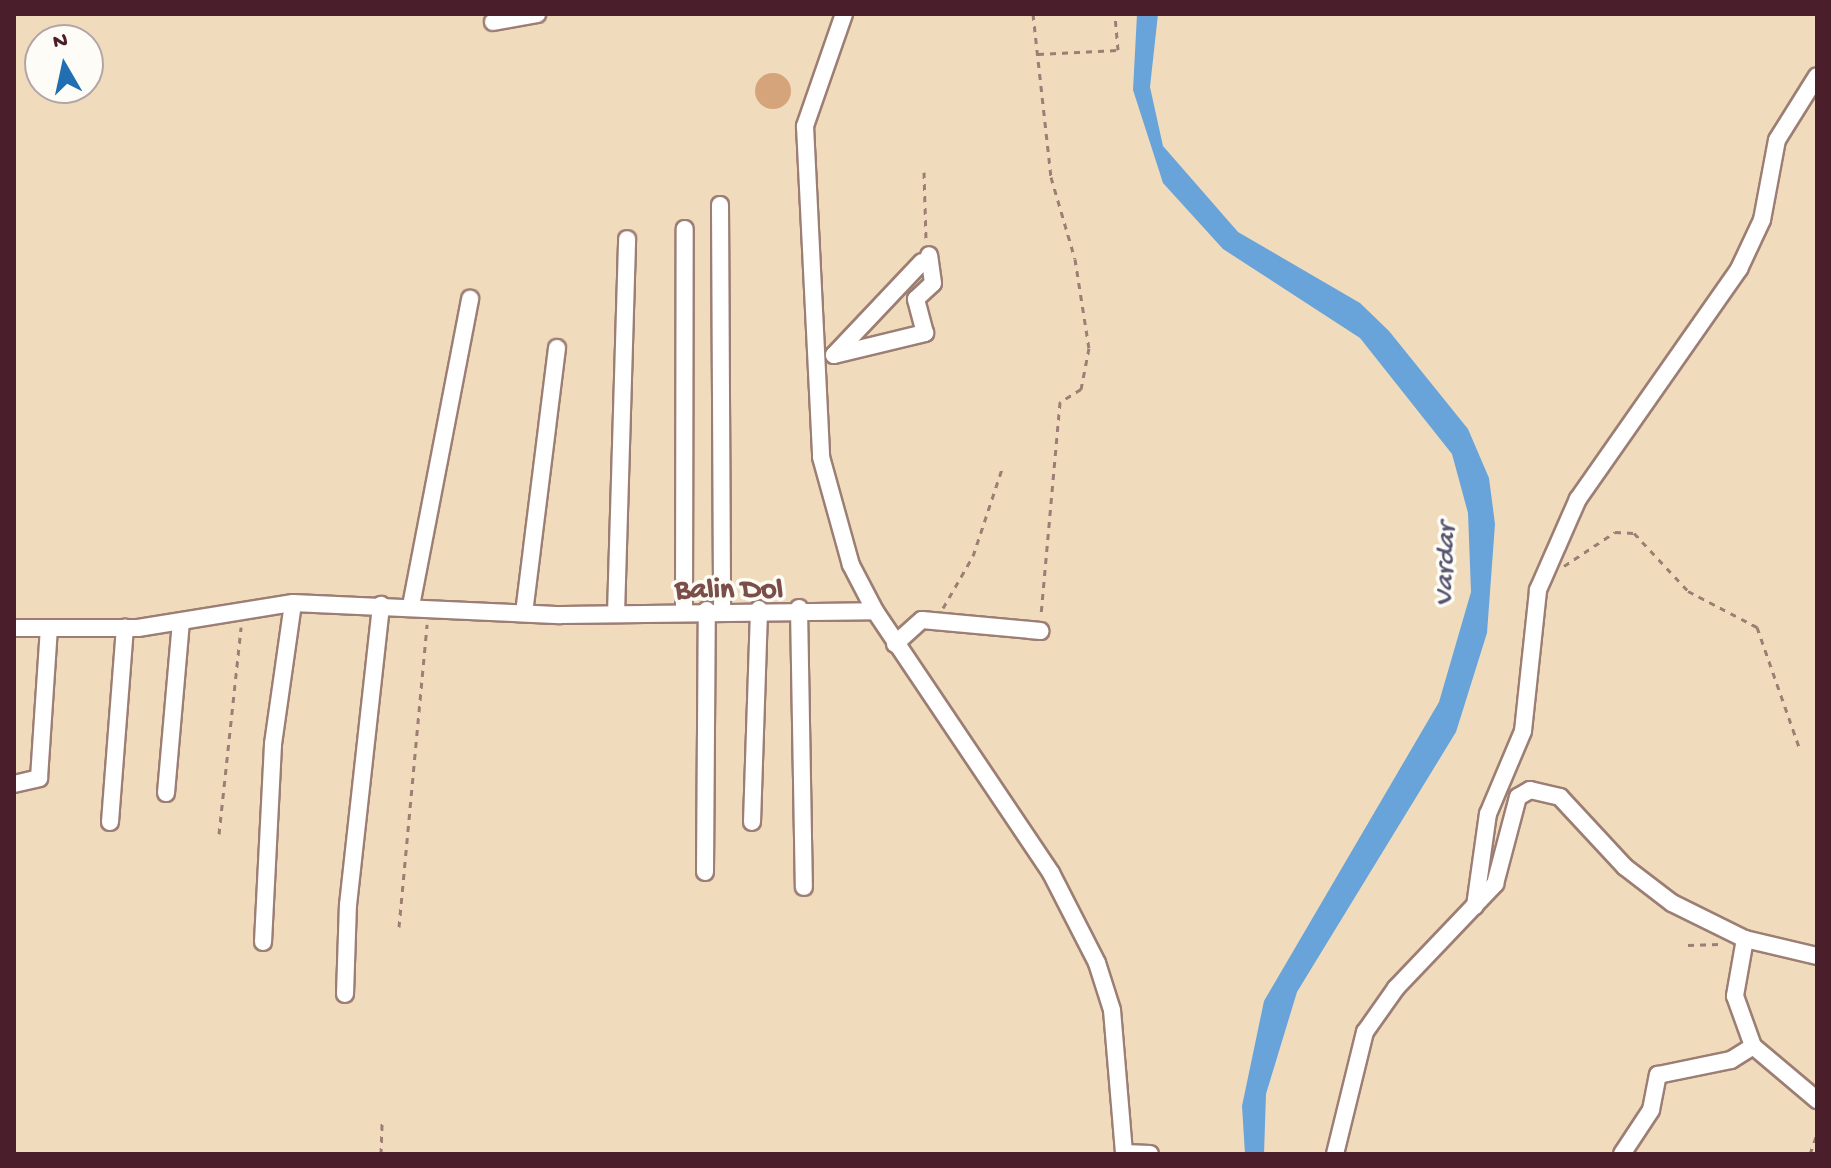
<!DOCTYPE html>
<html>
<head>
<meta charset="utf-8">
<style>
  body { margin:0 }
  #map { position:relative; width:1831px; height:1168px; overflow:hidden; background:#f0dcbc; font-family:"Gochi Hand",sans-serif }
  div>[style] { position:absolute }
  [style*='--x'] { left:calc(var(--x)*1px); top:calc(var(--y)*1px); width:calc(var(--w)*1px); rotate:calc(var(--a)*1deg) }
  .water>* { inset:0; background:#68a4d9 }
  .building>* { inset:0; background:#d6a47b }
  .round { border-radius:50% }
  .path>* { height:3px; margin-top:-1.5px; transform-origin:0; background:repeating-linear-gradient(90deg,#9d7e74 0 6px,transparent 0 12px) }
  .roads { filter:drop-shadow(2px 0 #9d7e74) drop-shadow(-2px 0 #9d7e74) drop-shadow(0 2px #9d7e74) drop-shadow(0 -2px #9d7e74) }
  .street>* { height:16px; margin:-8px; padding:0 8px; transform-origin:8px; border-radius:8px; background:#fff }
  span { translate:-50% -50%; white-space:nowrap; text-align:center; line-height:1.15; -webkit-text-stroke:7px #fdfcf7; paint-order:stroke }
  .water-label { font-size:28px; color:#565471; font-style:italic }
  .quarter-label { font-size:30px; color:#7b4e47; font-weight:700 }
  .frame { position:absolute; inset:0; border:16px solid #4a1f2b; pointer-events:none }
  .north { position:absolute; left:24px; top:24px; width:80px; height:80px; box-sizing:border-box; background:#fdfcf7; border:2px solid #b5a4a5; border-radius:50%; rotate:351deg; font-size:22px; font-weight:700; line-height:32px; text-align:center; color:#4a1f2b }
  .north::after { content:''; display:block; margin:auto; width:28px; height:36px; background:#1f6fb2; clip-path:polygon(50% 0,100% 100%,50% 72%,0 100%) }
</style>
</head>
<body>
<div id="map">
  <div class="water">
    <div style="clip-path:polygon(1137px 14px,1158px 14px,1150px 87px,1163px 146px,1238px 232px,1360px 303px,1389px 331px,1468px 429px,1489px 478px,1495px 524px,1487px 633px,1456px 732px,1297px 992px,1266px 1094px,1264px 1154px,1245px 1154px,1242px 1106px,1264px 1001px,1439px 702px,1471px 592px,1468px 513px,1452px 454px,1360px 338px,1223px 249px,1163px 183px,1133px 90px)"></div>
  </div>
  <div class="building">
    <div class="round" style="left:755px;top:73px;width:36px;height:36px"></div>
  </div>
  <div class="path">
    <div style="--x:1033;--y:14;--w:164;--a:83.7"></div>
    <div style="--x:1051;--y:177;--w:85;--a:73.7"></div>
    <div style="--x:1075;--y:259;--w:90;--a:81.1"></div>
    <div style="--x:1089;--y:348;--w:42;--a:101"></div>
    <div style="--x:1081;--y:389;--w:25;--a:148"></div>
    <div style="--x:1060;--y:402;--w:214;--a:95.1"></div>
    <div style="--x:1038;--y:54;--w:80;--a:-2.9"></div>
    <div style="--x:1118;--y:50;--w:36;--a:-95"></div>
    <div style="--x:924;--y:172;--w:67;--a:88.3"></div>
    <div style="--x:1564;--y:566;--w:61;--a:-33.7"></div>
    <div style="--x:1615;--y:532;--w:19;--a:3"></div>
    <div style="--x:1634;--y:533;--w:79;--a:47"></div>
    <div style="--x:1688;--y:591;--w:78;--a:27.6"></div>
    <div style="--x:1757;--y:627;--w:127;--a:70.7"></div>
    <div style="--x:943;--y:608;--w:60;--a:-60"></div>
    <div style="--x:973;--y:556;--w:92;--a:-71.6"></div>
    <div style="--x:219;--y:834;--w:208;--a:-83.9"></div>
    <div style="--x:399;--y:927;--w:304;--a:-84.7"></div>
    <div style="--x:1688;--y:945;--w:32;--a:-2"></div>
    <div style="--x:381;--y:1154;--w:32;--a:-88"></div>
    <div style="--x:1810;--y:1154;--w:21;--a:-71"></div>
  </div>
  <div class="roads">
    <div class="street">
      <div style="--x:844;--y:14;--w:119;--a:109.2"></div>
      <div style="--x:805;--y:126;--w:331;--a:87.2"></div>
      <div style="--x:821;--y:457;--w:112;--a:74.5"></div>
      <div style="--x:851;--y:565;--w:52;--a:62.4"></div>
      <div style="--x:875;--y:611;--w:316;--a:56.1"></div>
      <div style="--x:1051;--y:873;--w:101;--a:62.9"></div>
      <div style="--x:1097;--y:963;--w:49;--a:72.3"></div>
      <div style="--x:1112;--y:1010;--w:144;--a:85.2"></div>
      <div style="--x:1124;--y:1153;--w:26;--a:2"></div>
      <div style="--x:493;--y:22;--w:45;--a:-10.3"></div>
      <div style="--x:720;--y:205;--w:405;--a:89.7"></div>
      <div style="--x:834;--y:355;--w:94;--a:-13.6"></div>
      <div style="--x:925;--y:333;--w:35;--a:-105"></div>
      <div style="--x:916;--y:299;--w:23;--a:-43"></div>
      <div style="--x:933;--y:283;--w:28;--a:-98"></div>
      <div style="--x:834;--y:355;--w:128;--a:-46.6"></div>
      <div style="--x:411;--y:606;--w:313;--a:-79.1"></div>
      <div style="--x:799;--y:608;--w:279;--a:89"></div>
      <div style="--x:684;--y:611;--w:382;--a:-89.9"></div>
      <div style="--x:524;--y:613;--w:267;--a:-82.9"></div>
      <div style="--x:616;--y:614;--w:375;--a:-88.3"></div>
      <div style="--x:14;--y:628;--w:124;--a:0"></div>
      <div style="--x:138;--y:628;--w:157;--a:-9.2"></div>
      <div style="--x:293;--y:603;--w:268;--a:2.6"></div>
      <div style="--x:561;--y:615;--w:314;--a:-0.7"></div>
      <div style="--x:895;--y:644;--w:36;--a:-42"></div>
      <div style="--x:922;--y:620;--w:119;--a:5.3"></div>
      <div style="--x:14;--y:784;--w:26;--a:-13"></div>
      <div style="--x:39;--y:778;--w:149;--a:-86.2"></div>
      <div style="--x:166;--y:793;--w:171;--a:-85"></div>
      <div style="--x:110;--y:822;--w:195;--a:-85.6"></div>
      <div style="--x:752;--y:822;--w:213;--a:-88.1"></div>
      <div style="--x:705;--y:872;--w:262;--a:-89.6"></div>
      <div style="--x:1475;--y:906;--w:93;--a:-82"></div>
      <div style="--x:1488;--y:814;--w:90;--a:-67.1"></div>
      <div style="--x:1523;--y:731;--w:142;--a:-83.9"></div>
      <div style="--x:1538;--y:590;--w:99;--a:-66.3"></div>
      <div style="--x:1578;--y:499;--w:281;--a:-55"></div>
      <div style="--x:1739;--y:269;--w:54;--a:-64.9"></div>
      <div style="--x:1762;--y:220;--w:81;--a:-79.4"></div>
      <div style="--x:1777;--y:140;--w:75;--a:-58"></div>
      <div style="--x:1745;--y:939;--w:58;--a:100"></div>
      <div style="--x:1735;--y:996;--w:53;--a:70.2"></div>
      <div style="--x:1753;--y:1046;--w:84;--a:40.2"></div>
      <div style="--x:263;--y:942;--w:198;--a:-87.1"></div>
      <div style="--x:273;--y:744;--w:142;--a:-81.9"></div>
      <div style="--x:345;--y:994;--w:89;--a:-88.1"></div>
      <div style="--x:348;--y:905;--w:302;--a:-83.7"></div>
      <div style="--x:1335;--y:1154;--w:126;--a:-76.2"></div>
      <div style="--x:1365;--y:1032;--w:54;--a:-54.8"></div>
      <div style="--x:1396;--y:988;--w:144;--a:-46.4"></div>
      <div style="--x:1495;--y:884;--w:90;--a:-75.2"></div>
      <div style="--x:1518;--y:797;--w:14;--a:-30"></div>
      <div style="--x:1530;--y:790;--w:31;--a:13"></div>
      <div style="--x:1560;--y:797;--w:96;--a:47.1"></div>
      <div style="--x:1625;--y:867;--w:59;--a:37.5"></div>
      <div style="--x:1672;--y:903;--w:81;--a:26.3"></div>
      <div style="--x:1745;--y:939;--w:74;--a:13.3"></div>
      <div style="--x:1622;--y:1154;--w:53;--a:-56.6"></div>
      <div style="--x:1651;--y:1110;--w:36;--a:-79"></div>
      <div style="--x:1658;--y:1075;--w:75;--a:-11.6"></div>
      <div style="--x:1731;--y:1060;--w:26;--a:-32"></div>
    </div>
  </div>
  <div class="water-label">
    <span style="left:1447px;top:565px;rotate:-88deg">Vardar</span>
  </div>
  <div class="quarter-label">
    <span style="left:729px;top:592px">Balin Dol</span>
  </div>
  <div class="frame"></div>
  <div class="north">N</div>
</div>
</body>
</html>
